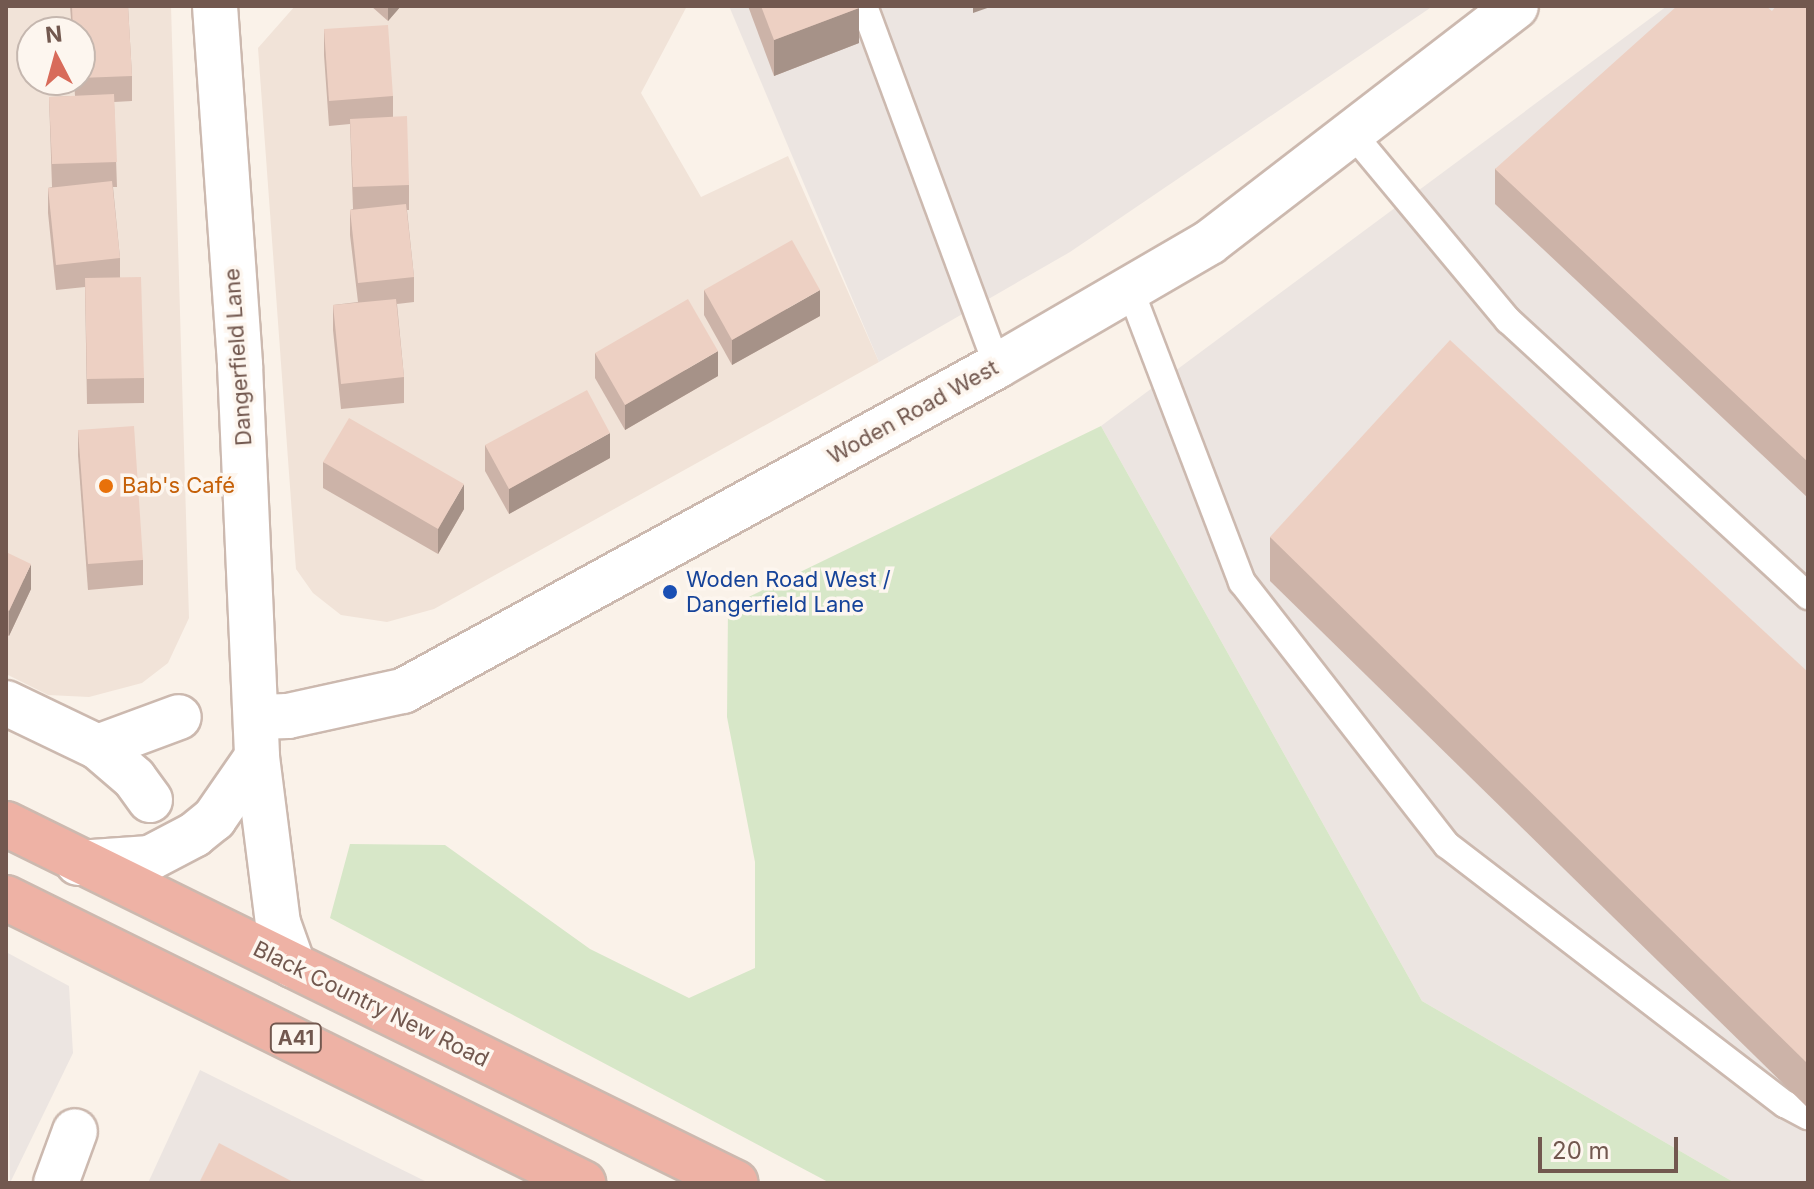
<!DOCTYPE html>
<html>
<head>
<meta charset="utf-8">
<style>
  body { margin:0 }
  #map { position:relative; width:1814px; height:1189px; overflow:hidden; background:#faf2e9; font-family:Inter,sans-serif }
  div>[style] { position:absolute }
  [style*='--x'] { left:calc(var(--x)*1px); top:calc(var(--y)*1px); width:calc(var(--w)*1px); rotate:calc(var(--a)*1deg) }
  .residential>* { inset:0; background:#f1e3d8 }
  .industrial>* { inset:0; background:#ece5e1 }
  .green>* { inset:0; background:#d7e7c8 }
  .roads { filter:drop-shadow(2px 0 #ccb9af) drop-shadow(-2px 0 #ccb9af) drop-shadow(0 2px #ccb9af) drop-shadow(0 -2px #ccb9af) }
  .lane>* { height:26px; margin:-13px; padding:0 13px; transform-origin:13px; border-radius:13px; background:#fff }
  .street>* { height:44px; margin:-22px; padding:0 22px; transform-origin:22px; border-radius:22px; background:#fff }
  .secondary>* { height:44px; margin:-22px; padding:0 22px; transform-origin:22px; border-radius:22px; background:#fff }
  .highway>* { height:44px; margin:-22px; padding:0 22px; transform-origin:22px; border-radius:22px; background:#eeb2a5 }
  .wall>* { inset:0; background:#ccb3a8 }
  .shaded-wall>* { inset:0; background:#a69288 }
  .building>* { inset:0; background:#edd0c3 }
  .dots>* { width:22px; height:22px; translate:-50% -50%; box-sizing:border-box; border:4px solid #fdf6ef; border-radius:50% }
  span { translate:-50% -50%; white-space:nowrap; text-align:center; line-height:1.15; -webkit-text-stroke:7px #fdf6ef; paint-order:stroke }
  .shield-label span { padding:2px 6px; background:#fdf6ef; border:2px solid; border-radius:6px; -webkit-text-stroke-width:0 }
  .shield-label { font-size:20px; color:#72584f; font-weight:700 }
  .street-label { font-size:22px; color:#72584f }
  .food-label { font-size:22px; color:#c56008 }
  .left { translate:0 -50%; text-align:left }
  .transit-label { font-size:22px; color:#164399 }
  .frame { position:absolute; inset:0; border:8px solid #72584f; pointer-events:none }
  .north { position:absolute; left:16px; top:16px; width:80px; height:80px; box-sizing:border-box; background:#fdf6ef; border:2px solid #c5b7af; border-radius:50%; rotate:354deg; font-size:22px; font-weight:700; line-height:32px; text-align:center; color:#72584f }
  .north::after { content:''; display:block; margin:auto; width:28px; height:36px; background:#d86b5a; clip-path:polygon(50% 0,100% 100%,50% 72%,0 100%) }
  .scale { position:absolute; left:1538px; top:1137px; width:140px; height:36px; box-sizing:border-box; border:4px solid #72584f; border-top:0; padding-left:10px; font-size:24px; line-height:28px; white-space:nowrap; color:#72584f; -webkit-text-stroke:6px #fdf6ef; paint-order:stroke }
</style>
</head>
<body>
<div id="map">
  <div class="residential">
    <div style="clip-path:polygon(evenodd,6px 6px,171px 6px,189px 618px,168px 663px,142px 683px,89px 697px,48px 695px,6px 674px,6px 6px,32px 32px,80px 32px,80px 80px,32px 80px,32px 32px)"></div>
    <div style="clip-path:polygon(295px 6px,687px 6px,641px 93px,701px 197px,788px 156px,879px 362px,434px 609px,387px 622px,341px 615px,313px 593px,296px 569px,258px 48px)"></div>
  </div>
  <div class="industrial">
    <div style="clip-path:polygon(729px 6px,1433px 6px,1070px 252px,879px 362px)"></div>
    <div style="clip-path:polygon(1667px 6px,1808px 6px,1808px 1183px,1735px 1183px,1422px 1001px,1101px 426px)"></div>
    <div style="clip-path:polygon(6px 952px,69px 986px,73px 1053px,10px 1183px)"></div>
    <div style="clip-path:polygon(200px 1070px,429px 1183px,148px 1183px)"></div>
  </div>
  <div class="green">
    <div style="clip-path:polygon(1101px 426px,1422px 1001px,1735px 1183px,830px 1183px,330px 918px,350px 844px,445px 845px,590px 949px,689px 998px,755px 968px,755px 862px,727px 717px,728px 607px)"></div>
  </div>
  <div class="roads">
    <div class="lane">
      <div style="--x:864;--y:6;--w:384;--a:69.7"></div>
      <div style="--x:1352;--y:133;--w:244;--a:50.2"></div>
      <div style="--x:1508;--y:320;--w:408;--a:42.6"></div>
      <div style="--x:1130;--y:289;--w:314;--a:69.1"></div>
      <div style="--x:1242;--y:582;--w:333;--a:52.1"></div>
      <div style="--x:1447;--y:845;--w:426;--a:37.5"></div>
      <div style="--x:1785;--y:1104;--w:26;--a:28"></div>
    </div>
    <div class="street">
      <div style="--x:6;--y:703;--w:102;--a:25.6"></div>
      <div style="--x:257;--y:717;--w:31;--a:-2"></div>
      <div style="--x:288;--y:716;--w:118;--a:-12.3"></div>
      <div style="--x:403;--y:691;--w:677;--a:-28.68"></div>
      <div style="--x:997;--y:366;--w:246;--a:-30.2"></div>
      <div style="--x:1210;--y:242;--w:386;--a:-37.6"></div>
      <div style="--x:150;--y:800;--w:27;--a:-126"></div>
      <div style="--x:134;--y:778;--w:48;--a:-139.3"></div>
      <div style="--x:98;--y:747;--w:86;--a:-20.3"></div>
      <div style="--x:56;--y:1183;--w:55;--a:-69.9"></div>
    </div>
    <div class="secondary">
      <div style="--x:215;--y:6;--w:360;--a:86"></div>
      <div style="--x:240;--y:365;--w:392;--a:87.5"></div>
      <div style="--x:257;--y:757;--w:167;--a:82.8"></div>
      <div style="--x:278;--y:923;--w:45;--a:70.3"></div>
      <div style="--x:78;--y:863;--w:72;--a:-4"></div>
      <div style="--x:150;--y:858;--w:50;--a:-27.6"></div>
      <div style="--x:194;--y:835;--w:26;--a:-39"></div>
      <div style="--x:214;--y:819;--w:75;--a:-55.3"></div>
    </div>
    <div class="highway">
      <div style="--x:6;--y:824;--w:813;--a:26.19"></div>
      <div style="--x:6;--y:898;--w:644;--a:26.29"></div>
    </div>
  </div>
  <div class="wall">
    <div style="clip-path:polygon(70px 6px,128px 6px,132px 76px,132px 101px,114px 102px,117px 187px,113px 187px,120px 258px,120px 277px,144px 378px,144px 403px,87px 404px,85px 287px,56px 290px,48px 213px,48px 188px,52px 187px,49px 97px,75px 96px,74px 80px,80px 80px,80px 32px,72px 32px)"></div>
    <div style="clip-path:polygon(371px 6px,401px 6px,388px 21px)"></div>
    <div style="clip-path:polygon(748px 6px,858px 6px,859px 43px,774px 76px)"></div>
    <div style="clip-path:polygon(1808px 6px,1808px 498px,1495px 204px,1495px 169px,1772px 11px)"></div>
    <div style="clip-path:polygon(324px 29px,393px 96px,393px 117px,409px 185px,409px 210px,407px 210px,414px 277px,414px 302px,397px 304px,404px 377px,404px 403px,341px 409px,333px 330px,333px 305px,358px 302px,350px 235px,350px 210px,353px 209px,350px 124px,329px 126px,324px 55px)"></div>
    <div style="clip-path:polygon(704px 290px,820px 316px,732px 365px,704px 315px)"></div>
    <div style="clip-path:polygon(595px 353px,718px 376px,625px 430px,595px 378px)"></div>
    <div style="clip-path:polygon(78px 430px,143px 560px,143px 585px,88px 590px,78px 455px)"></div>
    <div style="clip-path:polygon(485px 445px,610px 458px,509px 514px,485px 471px)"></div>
    <div style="clip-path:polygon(323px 462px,464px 509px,438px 554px,323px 488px)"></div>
    <div style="clip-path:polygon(1270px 537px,1808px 672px,1808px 1108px,1270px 581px)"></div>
    <div style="clip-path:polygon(6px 552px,31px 589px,9px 636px,6px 634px)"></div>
  </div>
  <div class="shaded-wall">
    <div style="clip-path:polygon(388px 6px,401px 6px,388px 21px)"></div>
    <div style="clip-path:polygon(973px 6px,993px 6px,973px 13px)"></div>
    <div style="clip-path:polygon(859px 8px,859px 43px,774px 76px,774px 40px)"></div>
    <div style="clip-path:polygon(820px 290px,820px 316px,732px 365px,732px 340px)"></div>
    <div style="clip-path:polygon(718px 351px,718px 376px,625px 430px,625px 405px)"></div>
    <div style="clip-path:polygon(610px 433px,610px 458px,509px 514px,509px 489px)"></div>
    <div style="clip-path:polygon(464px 484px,464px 509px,438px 554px,438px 529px)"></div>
    <div style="clip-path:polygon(31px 564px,31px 589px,9px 636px,9px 611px)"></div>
  </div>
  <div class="building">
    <div style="clip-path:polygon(72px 6px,128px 6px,132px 76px,80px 78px,80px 32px,73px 32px)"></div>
    <div style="clip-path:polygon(761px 6px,858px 6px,859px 8px,774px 40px)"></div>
    <div style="clip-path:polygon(1677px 6px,1766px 6px,1772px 11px,1776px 6px,1808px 6px,1808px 462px,1495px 169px)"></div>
    <div style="clip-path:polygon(388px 25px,393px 96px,329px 101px,324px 29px)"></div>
    <div style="clip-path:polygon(114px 94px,117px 162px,52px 164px,49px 97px)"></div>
    <div style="clip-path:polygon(407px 116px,409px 185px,353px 187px,350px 119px)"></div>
    <div style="clip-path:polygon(112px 181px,120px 258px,56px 265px,48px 188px)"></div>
    <div style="clip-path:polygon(406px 204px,414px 277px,358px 283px,350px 210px)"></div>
    <div style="clip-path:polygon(792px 240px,820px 290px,732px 340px,704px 290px)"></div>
    <div style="clip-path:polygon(141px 277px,144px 378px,87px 379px,85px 278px)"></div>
    <div style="clip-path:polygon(396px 299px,404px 377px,341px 384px,333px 305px)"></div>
    <div style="clip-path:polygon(688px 299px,718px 351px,625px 405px,595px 353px)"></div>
    <div style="clip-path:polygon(1450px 340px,1808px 672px,1808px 1064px,1270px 537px)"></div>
    <div style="clip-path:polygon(587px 390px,610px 433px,509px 489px,485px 445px)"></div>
    <div style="clip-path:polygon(349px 418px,464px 484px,438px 529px,323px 462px)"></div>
    <div style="clip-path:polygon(134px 426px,143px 560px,88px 564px,78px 430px)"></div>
    <div style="clip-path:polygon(6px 552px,31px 564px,9px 611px,6px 609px)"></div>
    <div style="clip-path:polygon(219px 1143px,295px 1183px,199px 1183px)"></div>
  </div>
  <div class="dots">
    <div style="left:106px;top:486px;background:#e8710a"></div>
    <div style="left:670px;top:592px;background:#1a4fb4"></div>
  </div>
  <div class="shield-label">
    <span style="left:296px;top:1038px">A41</span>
  </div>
  <div class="street-label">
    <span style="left:238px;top:357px;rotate:-94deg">Dangerfield Lane</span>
    <span style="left:913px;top:412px;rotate:-29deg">Woden Road West</span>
    <span style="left:371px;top:1004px;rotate:26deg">Black Country New Road</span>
  </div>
  <div class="food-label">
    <span class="left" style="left:122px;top:486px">Bab's Café</span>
  </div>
  <div class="transit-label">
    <span class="left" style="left:686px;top:592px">Woden Road West /<br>Dangerfield Lane</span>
  </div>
  <div class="frame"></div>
  <div class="north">N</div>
  <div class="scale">20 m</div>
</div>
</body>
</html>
